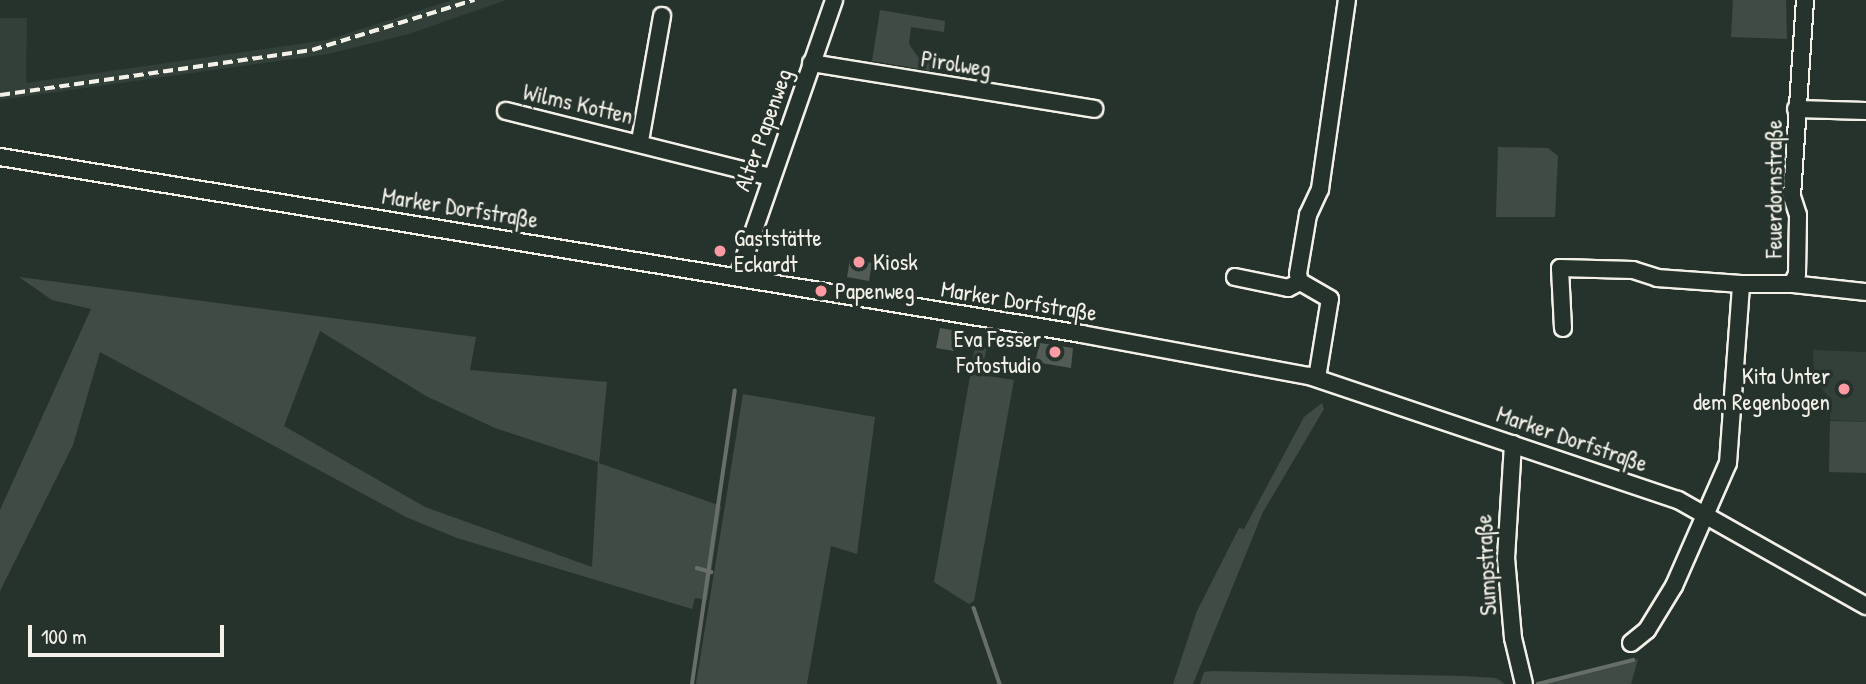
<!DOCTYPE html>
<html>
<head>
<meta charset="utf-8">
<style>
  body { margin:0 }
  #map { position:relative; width:1866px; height:684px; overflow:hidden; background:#26332d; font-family:"Patrick Hand",sans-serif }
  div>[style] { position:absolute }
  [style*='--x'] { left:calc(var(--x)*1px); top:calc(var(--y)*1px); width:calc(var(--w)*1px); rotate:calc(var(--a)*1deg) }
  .built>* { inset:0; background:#333f39 }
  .green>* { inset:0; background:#414b45 }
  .stream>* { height:3.5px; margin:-1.75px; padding:0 1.75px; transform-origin:1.75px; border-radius:1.75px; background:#676f68 }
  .building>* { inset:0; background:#525c55 }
  .roads { filter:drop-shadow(2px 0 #f4f1e8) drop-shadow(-2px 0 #f4f1e8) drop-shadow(0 2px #f4f1e8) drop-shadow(0 -2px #f4f1e8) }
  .minor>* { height:16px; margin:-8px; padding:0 8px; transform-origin:8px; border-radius:8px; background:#26332d }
  .rail>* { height:3.5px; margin-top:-1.75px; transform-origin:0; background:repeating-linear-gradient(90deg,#f4f1e8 0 10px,transparent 0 15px) }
  .dots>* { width:19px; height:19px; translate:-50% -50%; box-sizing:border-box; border:4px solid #26332d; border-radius:50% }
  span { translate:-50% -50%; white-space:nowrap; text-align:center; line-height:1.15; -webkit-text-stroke:7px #26332d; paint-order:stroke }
  .street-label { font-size:23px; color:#f4f1e8 }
  .poi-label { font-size:23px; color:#f4f1e8 }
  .left { translate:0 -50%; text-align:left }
  .right { translate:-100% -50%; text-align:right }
  .scale { position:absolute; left:28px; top:625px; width:196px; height:32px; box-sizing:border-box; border:4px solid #f4f1e8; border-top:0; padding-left:9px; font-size:21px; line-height:24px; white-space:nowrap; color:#f4f1e8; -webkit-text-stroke:5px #26332d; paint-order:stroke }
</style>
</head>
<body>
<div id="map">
  <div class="built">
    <div style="clip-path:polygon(452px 0,506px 0,409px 34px,328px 54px,0 100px,0 18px,27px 18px,26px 83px,327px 40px)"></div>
    <div style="clip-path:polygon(1813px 350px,1866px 352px,1866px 422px,1830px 420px,1831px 400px,1814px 379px)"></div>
  </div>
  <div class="green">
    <div style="clip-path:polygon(1733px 0,1786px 0,1787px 39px,1731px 37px)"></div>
    <div style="clip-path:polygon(880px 10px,945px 21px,944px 32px,911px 27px,909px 44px,920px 60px,939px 64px,938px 72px,872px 61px)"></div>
    <div style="clip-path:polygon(1498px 147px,1548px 148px,1558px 156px,1555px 217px,1496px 217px)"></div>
    <div style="clip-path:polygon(evenodd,19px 277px,476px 337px,470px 370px,607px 382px,599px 463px,721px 506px,707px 600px,695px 598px,692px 609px,457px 538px,406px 517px,100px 352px,73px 445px,0 591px,0 510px,91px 309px,52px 300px,19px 277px,320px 331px,426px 396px,495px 428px,598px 462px,592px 567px,425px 507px,284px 426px,320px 331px)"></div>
    <div style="clip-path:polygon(976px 342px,987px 346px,981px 375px,1014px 380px,974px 601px,969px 604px,934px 582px)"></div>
    <div style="clip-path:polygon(743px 394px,875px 417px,857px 554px,831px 546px,807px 684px,696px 684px)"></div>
    <div style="clip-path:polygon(1322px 403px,1324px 409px,1263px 512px,1193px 684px,1173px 684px,1197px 611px,1239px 528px,1244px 529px,1304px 417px)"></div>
    <div style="clip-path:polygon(1830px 421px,1866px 422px,1866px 473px,1829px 472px)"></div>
    <div style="clip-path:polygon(1638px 659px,1631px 684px,1535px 684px)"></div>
    <div style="clip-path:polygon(1212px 671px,1464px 676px,1496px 678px,1505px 684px,1200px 684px,1204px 672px)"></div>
  </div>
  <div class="stream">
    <div style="--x:697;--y:568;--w:15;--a:16"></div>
    <div style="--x:974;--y:608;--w:80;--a:71.1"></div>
    <div style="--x:692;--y:684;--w:296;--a:-81.7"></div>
    <div style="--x:1538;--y:684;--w:98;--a:-14.2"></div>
  </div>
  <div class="building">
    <div style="clip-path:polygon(850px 259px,872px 263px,869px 281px,847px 277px)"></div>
    <div style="clip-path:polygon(940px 328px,957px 331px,954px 351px,936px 348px)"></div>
    <div style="clip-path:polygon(1040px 343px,1073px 348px,1071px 368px,1035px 362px)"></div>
  </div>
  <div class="roads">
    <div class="minor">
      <div style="--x:811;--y:63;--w:287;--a:9.2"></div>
      <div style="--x:1796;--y:109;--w:70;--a:1.6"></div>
      <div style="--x:506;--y:111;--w:272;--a:14"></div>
      <div style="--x:640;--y:141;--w:127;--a:-80"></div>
      <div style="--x:0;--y:157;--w:1096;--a:9.29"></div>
      <div style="--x:1082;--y:334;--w:231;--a:10.5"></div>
      <div style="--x:1309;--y:376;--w:389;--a:18.6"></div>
      <div style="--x:1678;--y:500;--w:216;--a:29.4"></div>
      <div style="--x:738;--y:276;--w:292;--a:-70.8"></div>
      <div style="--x:1235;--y:277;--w:54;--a:11.7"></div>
      <div style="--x:1288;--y:288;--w:13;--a:-27"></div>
      <div style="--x:1792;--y:284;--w:74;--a:6.2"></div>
      <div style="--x:1563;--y:328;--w:60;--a:-92.9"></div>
      <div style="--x:1560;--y:268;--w:73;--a:1.6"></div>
      <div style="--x:1633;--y:270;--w:25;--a:18"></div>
      <div style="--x:1657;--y:278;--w:84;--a:4.1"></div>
      <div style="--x:1317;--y:378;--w:80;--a:-80.7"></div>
      <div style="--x:1330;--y:299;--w:34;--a:-150"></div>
      <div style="--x:1300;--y:282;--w:8;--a:-104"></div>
      <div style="--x:1298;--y:274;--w:60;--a:-80.4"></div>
      <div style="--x:1308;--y:215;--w:29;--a:-65"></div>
      <div style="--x:1320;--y:189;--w:191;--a:-81.9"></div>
      <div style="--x:1513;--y:444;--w:114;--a:93.5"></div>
      <div style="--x:1506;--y:558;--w:80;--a:85"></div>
      <div style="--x:1513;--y:638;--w:47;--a:76.6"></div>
      <div style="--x:1631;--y:643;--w:21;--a:-39"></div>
      <div style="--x:1647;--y:630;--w:52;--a:-58.5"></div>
      <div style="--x:1674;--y:586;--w:134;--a:-66.3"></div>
      <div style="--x:1728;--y:463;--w:179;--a:-85.8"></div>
      <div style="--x:1741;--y:284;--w:51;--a:0"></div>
      <div style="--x:1792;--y:284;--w:11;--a:-63"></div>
      <div style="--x:1797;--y:274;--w:59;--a:-89"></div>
      <div style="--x:1798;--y:215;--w:20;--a:-108"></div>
      <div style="--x:1792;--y:196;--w:196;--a:-86.2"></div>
    </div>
  </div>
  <div class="rail">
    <div style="--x:0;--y:95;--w:315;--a:-8.2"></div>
    <div style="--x:312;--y:50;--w:170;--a:-17.2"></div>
  </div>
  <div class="dots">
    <div style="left:720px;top:251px;background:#ff9aa2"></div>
    <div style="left:859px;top:262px;background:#ff9aa2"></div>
    <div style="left:821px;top:291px;background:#ff9aa2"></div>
    <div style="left:1055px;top:352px;background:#ff9aa2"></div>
    <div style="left:1844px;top:389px;background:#ff9aa2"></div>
  </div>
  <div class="street-label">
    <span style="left:956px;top:64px;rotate:9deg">Pirolweg</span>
    <span style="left:578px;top:104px;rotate:13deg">Wilms Kotten</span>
    <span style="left:763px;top:130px;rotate:-70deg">Alter Papenweg</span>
    <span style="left:1774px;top:189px;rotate:-90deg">Feuerdornstraße</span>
    <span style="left:460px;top:208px;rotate:9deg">Marker Dorfstraße</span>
    <span style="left:1019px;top:301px;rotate:9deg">Marker Dorfstraße</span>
    <span style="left:1572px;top:439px;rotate:19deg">Marker Dorfstraße</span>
    <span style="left:1486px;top:565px;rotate:-93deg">Sumpstraße</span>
  </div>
  <div class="poi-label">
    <span class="left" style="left:734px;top:251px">Gaststätte<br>Eckardt</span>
    <span class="left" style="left:873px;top:262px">Kiosk</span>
    <span class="left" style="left:835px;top:291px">Papenweg</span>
    <span class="right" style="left:1041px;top:352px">Eva Fesser<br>Fotostudio</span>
    <span class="right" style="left:1830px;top:389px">Kita Unter<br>dem Regenbogen</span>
  </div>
  <div class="scale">100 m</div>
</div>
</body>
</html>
